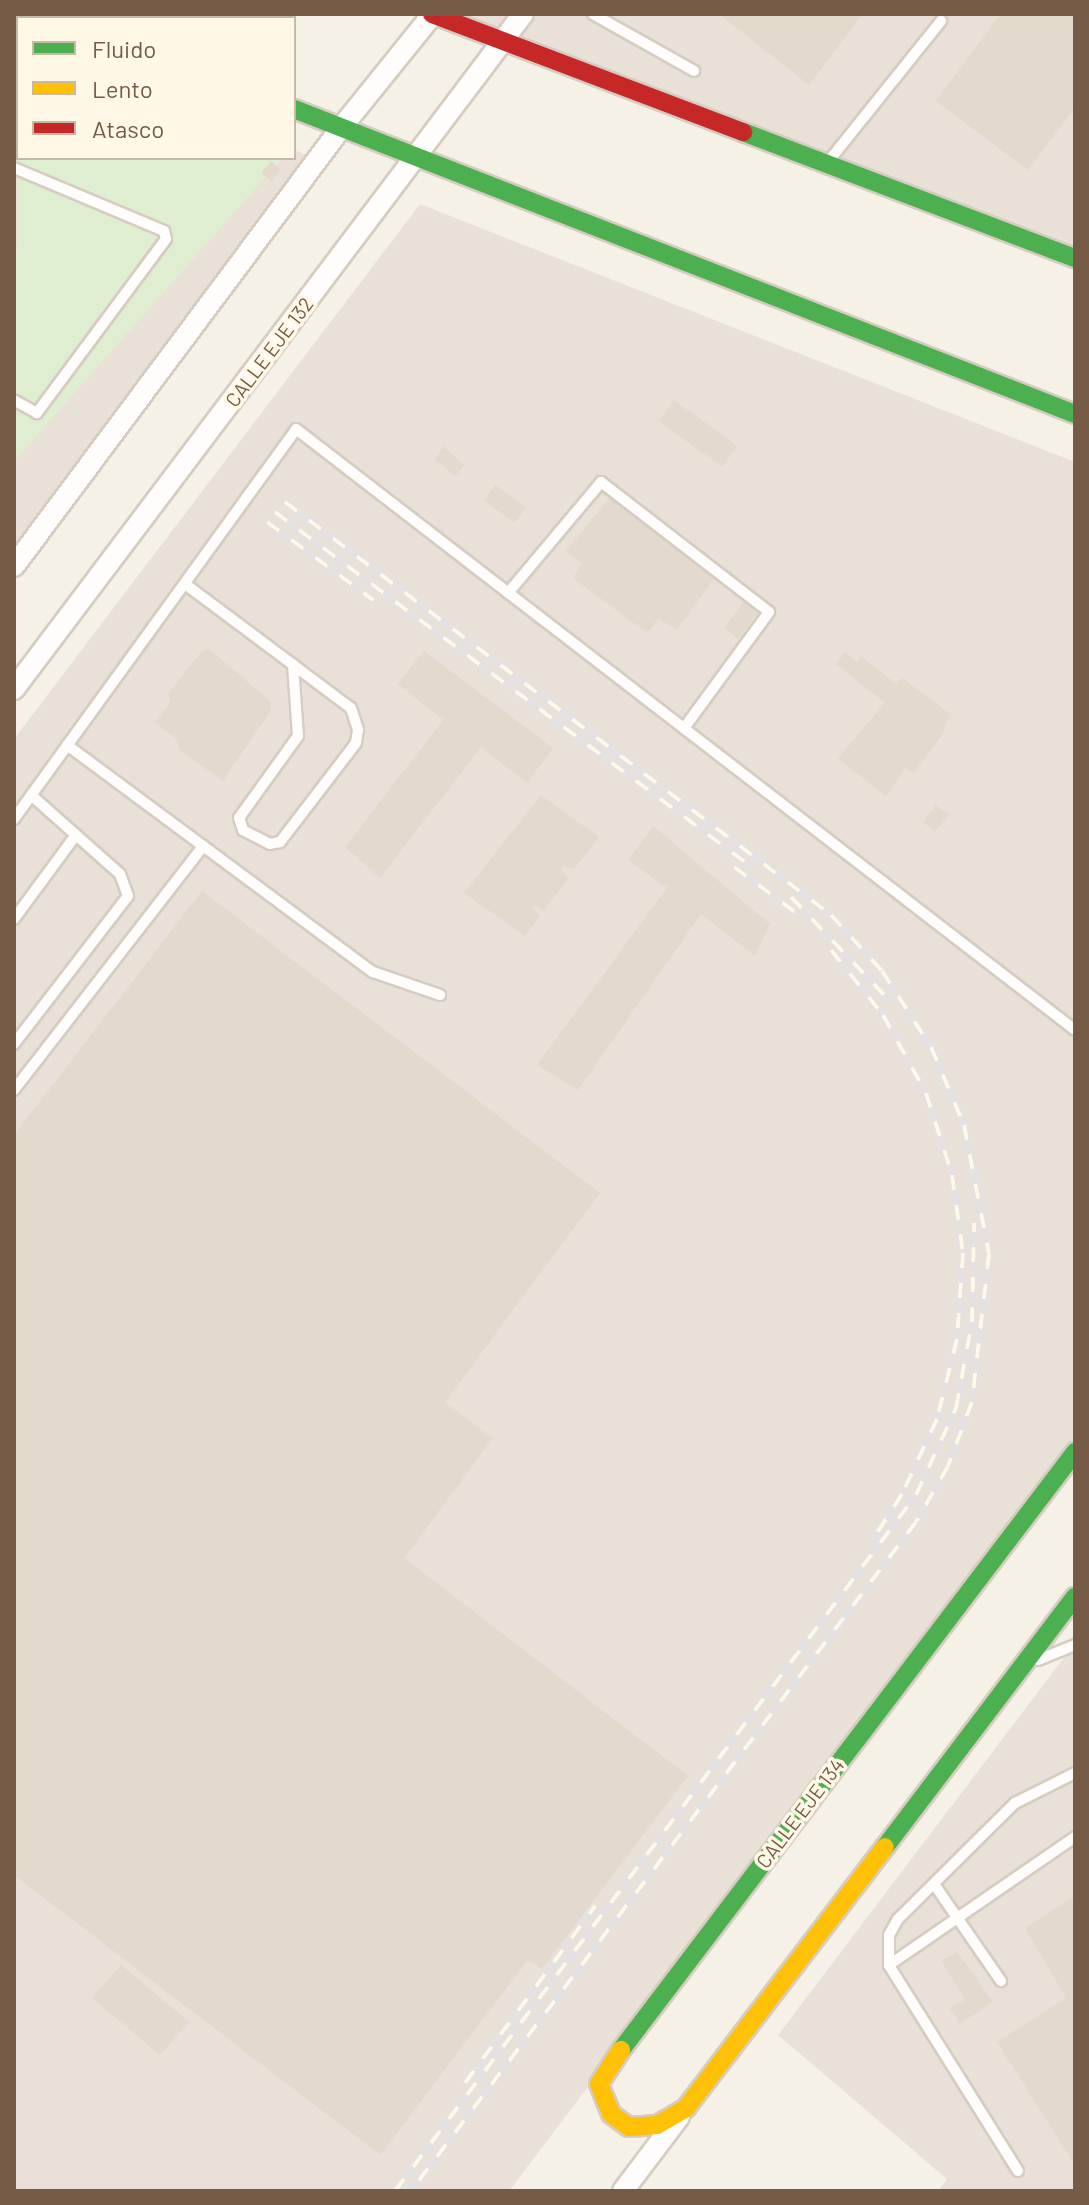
<!DOCTYPE html>
<html>
<head>
<meta charset="utf-8">
<style>
  body { margin:0 }
  #map { position:relative; width:1089px; height:2205px; overflow:hidden; background:#f6f1e6; font-family:Barlow,sans-serif }
  div>[style] { position:absolute }
  [style*='--x'] { left:calc(var(--x)*1px); top:calc(var(--y)*1px); width:calc(var(--w)*1px); rotate:calc(var(--a)*1deg) }
  .industrial>* { inset:0; background:#e9e1d7 }
  .green>* { inset:0; background:#dfeed0 }
  .building>* { inset:0; background:#e3d9cd }
  .roads { filter:drop-shadow(2px 0 #d6ccc1) drop-shadow(-2px 0 #d6ccc1) drop-shadow(0 2px #d6ccc1) drop-shadow(0 -2px #d6ccc1) }
  .lane>* { height:10px; margin:-5px; padding:0 5px; transform-origin:5px; border-radius:5px; background:#fefdfb }
  .street>* { height:20px; margin:-10px; padding:0 10px; transform-origin:10px; border-radius:10px; background:#fefdfb }
  .fast>* { height:18px; margin:-9px; padding:0 9px; transform-origin:9px; border-radius:9px; background:#4caf50 }
  .slow>* { height:18px; margin:-9px; padding:0 9px; transform-origin:9px; border-radius:9px; background:#ffc107 }
  .jam>* { height:18px; margin:-9px; padding:0 9px; transform-origin:9px; border-radius:9px; background:#c62828 }
  .rail>* { height:8px; margin-top:-4px; transform-origin:0; background:repeating-linear-gradient(90deg,#fff8e7 0 15px,#e4e1e3 0 30px); box-sizing:border-box; border-block:2px solid #e4e1e3 }
  span { translate:-50% -50%; white-space:nowrap; text-align:center; line-height:1.15; -webkit-text-stroke:7px #fff8e7; paint-order:stroke }
  .street-label { font-size:20px; color:#755b46 }
  .frame { position:absolute; inset:0; border:16px solid #755b46; pointer-events:none }
  .legend { position:absolute; left:16px; top:16px; width:280px; height:144px; box-sizing:border-box; background:#fff8e7; border:2px solid #c8b9a7; margin:0; padding:10px 14px; list-style:none; font-size:24px; color:#755b46 }
  .legend li { display:flex; align-items:center; gap:16px; height:40px }
  .legend b { width:40px; border:2px solid #c8b9a7 }
</style>
</head>
<body>
<div id="map">
  <div class="industrial">
    <div style="clip-path:polygon(451px 14px,1075px 14px,1075px 258px)"></div>
    <div style="clip-path:polygon(14px 39px,18px 158px,294px 158px,294px 150px,309px 156px,14px 545px)"></div>
    <div style="clip-path:polygon(420px 204px,1075px 462px,1075px 1445px,509px 2191px,14px 2191px,14px 739px)"></div>
    <div style="clip-path:polygon(1075px 1643px,1075px 2191px,938px 2191px,947px 2179px,778px 2035px)"></div>
  </div>
  <div class="green">
    <div style="clip-path:polygon(18px 132px,18px 158px,282px 158px,14px 461px)"></div>
  </div>
  <div class="building">
    <div style="clip-path:polygon(719px 14px,863px 14px,809px 85px)"></div>
    <div style="clip-path:polygon(1001px 14px,1075px 14px,1075px 108px,1028px 170px,936px 101px)"></div>
    <div style="clip-path:polygon(271px 161px,281px 170px,271px 181px,261px 173px)"></div>
    <div style="clip-path:polygon(674px 400px,737px 446px,722px 467px,659px 421px)"></div>
    <div style="clip-path:polygon(443px 446px,464px 465px,455px 476px,435px 459px)"></div>
    <div style="clip-path:polygon(495px 485px,526px 507px,515px 523px,484px 501px)"></div>
    <div style="clip-path:polygon(611px 496px,716px 576px,677px 629px,658px 619px,647px 633px,573px 578px,582px 563px,566px 551px)"></div>
    <div style="clip-path:polygon(744px 602px,758px 612px,738px 639px,724px 628px)"></div>
    <div style="clip-path:polygon(209px 649px,270px 701px,271px 710px,223px 781px,179px 749px,176px 739px,155px 722px,171px 701px,168px 694px,202px 651px)"></div>
    <div style="clip-path:polygon(424px 651px,553px 748px,527px 783px,481px 747px,380px 878px,345px 847px,443px 720px,398px 684px)"></div>
    <div style="clip-path:polygon(845px 652px,857px 662px,861px 656px,896px 684px,902px 678px,950px 714px,941px 737px,914px 773px,905px 768px,886px 797px,838px 758px,885px 703px,836px 664px)"></div>
    <div style="clip-path:polygon(541px 795px,599px 837px,574px 869px,563px 865px,560px 869px,569px 878px,543px 911px,535px 904px,532px 908px,540px 916px,525px 936px,464px 893px)"></div>
    <div style="clip-path:polygon(936px 805px,949px 815px,935px 832px,923px 822px)"></div>
    <div style="clip-path:polygon(653px 826px,770px 924px,755px 956px,701px 914px,578px 1090px,537px 1065px,667px 888px,628px 860px)"></div>
    <div style="clip-path:polygon(202px 891px,600px 1193px,445px 1402px,493px 1438px,404px 1558px,688px 1776px,542px 1969px,528px 1960px,380px 2155px,14px 1875px,14px 1135px)"></div>
    <div style="clip-path:polygon(1075px 1896px,1075px 2165px,997px 2042px,1066px 1998px,1025px 1928px)"></div>
    <div style="clip-path:polygon(957px 1952px,993px 2002px,960px 2024px,950px 2008px,965px 1999px,941px 1961px)"></div>
    <div style="clip-path:polygon(121px 1965px,189px 2022px,160px 2055px,92px 1998px)"></div>
  </div>
  <div class="roads">
    <div class="lane">
      <div style="--x:593;--y:14;--w:116;--a:29.4"></div>
      <div style="--x:828;--y:162;--w:181;--a:-51.3"></div>
      <div style="--x:14;--y:168;--w:163;--a:22.8"></div>
      <div style="--x:164;--y:231;--w:8;--a:76"></div>
      <div style="--x:166;--y:239;--w:217;--a:126.6"></div>
      <div style="--x:37;--y:413;--w:26;--a:-151"></div>
      <div style="--x:185;--y:584;--w:207;--a:36.8"></div>
      <div style="--x:351;--y:708;--w:23;--a:72"></div>
      <div style="--x:358;--y:730;--w:13;--a:99"></div>
      <div style="--x:356;--y:743;--w:125;--a:127.5"></div>
      <div style="--x:280;--y:842;--w:10;--a:169"></div>
      <div style="--x:270;--y:844;--w:30;--a:-153"></div>
      <div style="--x:243;--y:830;--w:13;--a:-108"></div>
      <div style="--x:239;--y:818;--w:101;--a:-54.3"></div>
      <div style="--x:298;--y:736;--w:72;--a:-94"></div>
      <div style="--x:508;--y:593;--w:145;--a:-50"></div>
      <div style="--x:601;--y:482;--w:212;--a:37.7"></div>
      <div style="--x:769;--y:612;--w:144;--a:126.2"></div>
      <div style="--x:67;--y:745;--w:381;--a:36.6"></div>
      <div style="--x:373;--y:972;--w:71;--a:18.9"></div>
      <div style="--x:14;--y:819;--w:481;--a:-54.1"></div>
      <div style="--x:296;--y:429;--w:984;--a:37.65"></div>
      <div style="--x:14;--y:919;--w:104;--a:-53.6"></div>
      <div style="--x:14;--y:1044;--w:187;--a:-52.4"></div>
      <div style="--x:128;--y:896;--w:23;--a:-110"></div>
      <div style="--x:120;--y:874;--w:119;--a:-138.4"></div>
      <div style="--x:14;--y:1090;--w:309;--a:-52.2"></div>
      <div style="--x:1038;--y:1660;--w:40;--a:-22"></div>
      <div style="--x:934;--y:1884;--w:118;--a:55.4"></div>
      <div style="--x:889;--y:1965;--w:226;--a:-34.5"></div>
      <div style="--x:1018;--y:2171;--w:243;--a:-122.1"></div>
      <div style="--x:889;--y:1965;--w:30;--a:-90"></div>
      <div style="--x:889;--y:1935;--w:18;--a:-61"></div>
      <div style="--x:898;--y:1919;--w:165;--a:-44.8"></div>
      <div style="--x:1015;--y:1803;--w:67;--a:-26.6"></div>
    </div>
    <div class="street">
      <div style="--x:14;--y:566;--w:547;--a:-53.26"></div>
      <div style="--x:341;--y:128;--w:146;--a:-51.1"></div>
      <div style="--x:14;--y:689;--w:845;--a:-52.98"></div>
      <div style="--x:623;--y:2191;--w:93;--a:-52.9"></div>
    </div>
    <div class="fast">
      <div style="--x:52;--y:14;--w:11;--a:22"></div>
      <div style="--x:294;--y:109;--w:838;--a:21.33"></div>
      <div style="--x:743;--y:132;--w:355;--a:20.8"></div>
      <div style="--x:885;--y:1847;--w:314;--a:-52.8"></div>
      <div style="--x:621;--y:2050;--w:751;--a:-52.79"></div>
    </div>
    <div class="slow">
      <div style="--x:621;--y:2050;--w:40;--a:122.9"></div>
      <div style="--x:599;--y:2084;--w:32;--a:68"></div>
      <div style="--x:611;--y:2114;--w:22;--a:36"></div>
      <div style="--x:629;--y:2127;--w:28;--a:-4"></div>
      <div style="--x:657;--y:2125;--w:34;--a:-30"></div>
      <div style="--x:686;--y:2108;--w:328;--a:-52.7"></div>
    </div>
    <div class="jam">
      <div style="--x:432;--y:14;--w:333;--a:20.8"></div>
    </div>
  </div>
  <div class="rail">
    <div style="--x:285;--y:502;--w:685;--a:37.1"></div>
    <div style="--x:831;--y:915;--w:76;--a:47.7"></div>
    <div style="--x:882;--y:971;--w:90;--a:57.2"></div>
    <div style="--x:931;--y:1047;--w:85;--a:67.1"></div>
    <div style="--x:964;--y:1125;--w:131;--a:79"></div>
    <div style="--x:989;--y:1254;--w:149;--a:96.6"></div>
    <div style="--x:972;--y:1402;--w:68;--a:110.6"></div>
    <div style="--x:948;--y:1466;--w:64;--a:119.7"></div>
    <div style="--x:916;--y:1522;--w:838;--a:127.05"></div>
    <div style="--x:275;--y:512;--w:596;--a:36.68"></div>
    <div style="--x:267;--y:522;--w:132;--a:36.3"></div>
    <div style="--x:734;--y:867;--w:79;--a:36.3"></div>
    <div style="--x:791;--y:897;--w:144;--a:46.4"></div>
    <div style="--x:831;--y:950;--w:83;--a:51.3"></div>
    <div style="--x:883;--y:1015;--w:89;--a:61.1"></div>
    <div style="--x:926;--y:1093;--w:86;--a:72.4"></div>
    <div style="--x:952;--y:1175;--w:79;--a:82"></div>
    <div style="--x:963;--y:1253;--w:86;--a:94"></div>
    <div style="--x:957;--y:1339;--w:82;--a:104"></div>
    <div style="--x:937;--y:1419;--w:83;--a:115"></div>
    <div style="--x:902;--y:1494;--w:54;--a:122.8"></div>
    <div style="--x:465;--y:2083;--w:220;--a:-53.7"></div>
    <div style="--x:395;--y:2191;--w:869;--a:-53.18"></div>
    <div style="--x:916;--y:1495;--w:96;--a:-65.3"></div>
    <div style="--x:956;--y:1408;--w:87;--a:-79.5"></div>
    <div style="--x:972;--y:1322;--w:99;--a:-88.8"></div>
  </div>
  <div class="street-label">
    <span style="left:269px;top:352px;rotate:-53deg">CALLE EJE 132</span>
    <span style="left:800px;top:1813px;rotate:-53deg">CALLE EJE 134</span>
  </div>
  <div class="frame"></div>
  <ul class="legend">
  <li><b style="height:10px;background:#4caf50"></b>Fluido</li>
  <li><b style="height:10px;background:#ffc107"></b>Lento</li>
  <li><b style="height:10px;background:#c62828"></b>Atasco</li>
  </ul>
</div>
</body>
</html>
